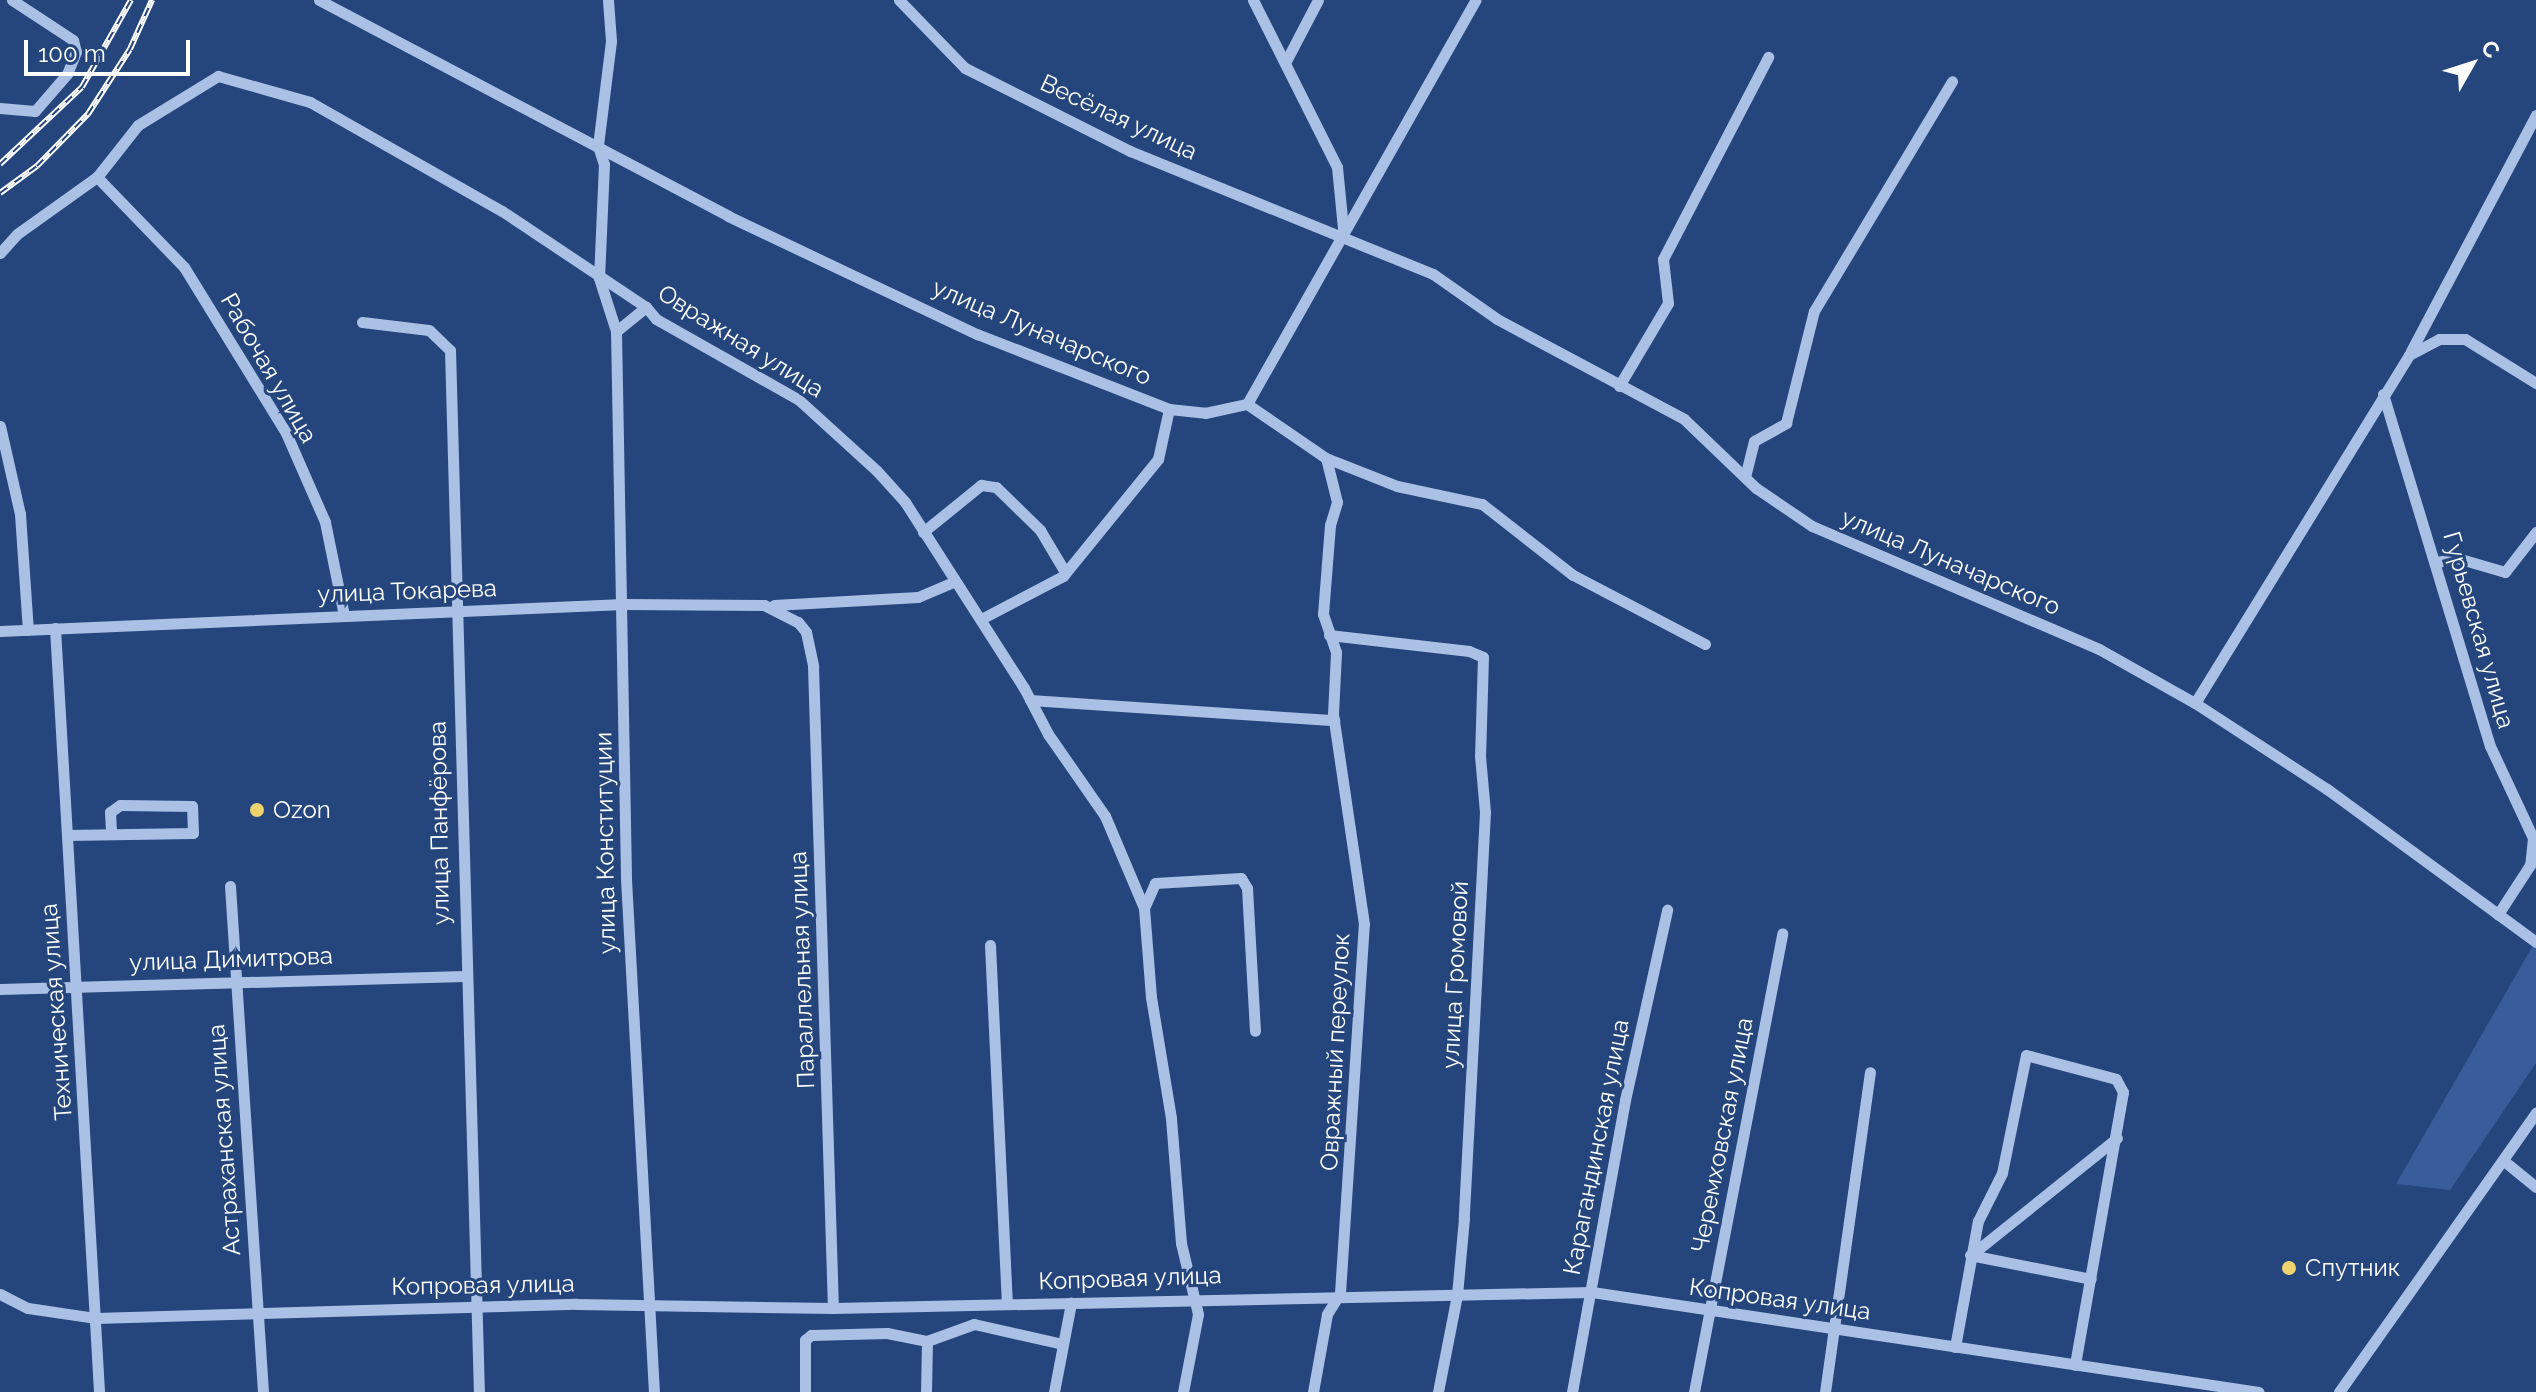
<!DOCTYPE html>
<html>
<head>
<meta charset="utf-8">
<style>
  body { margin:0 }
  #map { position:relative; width:2536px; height:1392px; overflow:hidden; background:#25457d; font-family:Raleway,sans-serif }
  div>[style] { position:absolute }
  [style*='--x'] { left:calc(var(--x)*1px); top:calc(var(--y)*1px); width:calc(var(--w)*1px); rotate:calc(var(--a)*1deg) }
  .green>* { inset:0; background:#395d9a }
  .minor>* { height:11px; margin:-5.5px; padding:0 5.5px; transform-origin:5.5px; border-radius:5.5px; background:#aac0e5 }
  .rail>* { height:6px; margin-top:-3px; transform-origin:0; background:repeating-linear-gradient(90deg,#25457d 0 9px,#fff 0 18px); box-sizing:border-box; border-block:2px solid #fff }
  .dots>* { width:22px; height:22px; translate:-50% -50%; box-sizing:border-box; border:4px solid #25457d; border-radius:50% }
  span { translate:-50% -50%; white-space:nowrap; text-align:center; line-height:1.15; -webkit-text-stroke:6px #25457d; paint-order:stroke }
  .street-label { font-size:24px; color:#fff }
  .poi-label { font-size:24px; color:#fff }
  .left { translate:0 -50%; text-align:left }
  .north { position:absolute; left:2432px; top:24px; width:80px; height:80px; -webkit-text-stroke:6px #25457d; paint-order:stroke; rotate:51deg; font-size:22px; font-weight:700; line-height:32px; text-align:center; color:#fff }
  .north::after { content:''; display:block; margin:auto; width:28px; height:36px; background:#fff; clip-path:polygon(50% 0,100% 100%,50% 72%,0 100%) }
  .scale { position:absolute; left:24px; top:40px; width:166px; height:36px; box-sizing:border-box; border:4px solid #fff; border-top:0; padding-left:10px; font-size:24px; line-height:28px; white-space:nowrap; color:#fff; -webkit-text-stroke:6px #25457d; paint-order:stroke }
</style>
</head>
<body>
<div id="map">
  <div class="green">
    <div style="clip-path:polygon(2536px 940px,2536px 1063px,2450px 1190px,2396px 1184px)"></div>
  </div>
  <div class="minor">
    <div style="--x:319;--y:0;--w:463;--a:27.8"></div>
    <div style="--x:728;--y:216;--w:276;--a:25.4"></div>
    <div style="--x:977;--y:334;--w:206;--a:21.3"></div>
    <div style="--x:1169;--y:409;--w:36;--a:6"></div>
    <div style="--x:1205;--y:413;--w:43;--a:-12.1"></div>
    <div style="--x:1247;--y:404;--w:96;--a:34.4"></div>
    <div style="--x:1326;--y:458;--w:76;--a:21.5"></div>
    <div style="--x:1397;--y:486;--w:87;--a:12"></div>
    <div style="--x:1482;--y:504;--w:115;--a:38"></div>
    <div style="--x:1573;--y:575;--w:149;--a:27.6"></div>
    <div style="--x:608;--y:0;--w:41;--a:85.8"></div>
    <div style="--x:611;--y:41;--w:106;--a:97.1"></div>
    <div style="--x:598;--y:146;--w:19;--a:72"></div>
    <div style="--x:604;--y:164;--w:114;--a:92.5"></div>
    <div style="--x:599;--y:278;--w:56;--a:72.2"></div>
    <div style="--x:899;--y:0;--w:95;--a:45.9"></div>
    <div style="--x:965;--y:68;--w:185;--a:26.7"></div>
    <div style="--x:1130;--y:151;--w:327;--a:22.1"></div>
    <div style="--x:1433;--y:274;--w:78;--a:35.1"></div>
    <div style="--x:1497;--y:319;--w:212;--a:28.1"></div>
    <div style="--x:1684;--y:419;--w:100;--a:43.8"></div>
    <div style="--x:1756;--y:488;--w:68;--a:34.2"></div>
    <div style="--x:1812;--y:526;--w:312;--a:23.2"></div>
    <div style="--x:2099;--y:649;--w:110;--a:29.4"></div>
    <div style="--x:2195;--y:703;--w:158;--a:33.1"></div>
    <div style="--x:2327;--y:789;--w:259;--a:36.2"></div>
    <div style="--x:1253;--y:0;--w:187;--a:63.3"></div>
    <div style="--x:1337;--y:167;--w:71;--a:84.4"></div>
    <div style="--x:1285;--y:63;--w:71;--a:-62.4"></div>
    <div style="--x:0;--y:108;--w:35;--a:5"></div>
    <div style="--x:35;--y:111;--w:49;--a:-49.1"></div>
    <div style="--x:67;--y:74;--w:24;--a:-68"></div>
    <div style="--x:76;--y:52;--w:12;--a:-104"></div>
    <div style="--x:73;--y:40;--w:73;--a:-146.7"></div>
    <div style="--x:97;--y:177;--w:125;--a:46"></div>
    <div style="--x:184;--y:267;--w:195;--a:58.4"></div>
    <div style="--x:286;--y:433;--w:97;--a:66.3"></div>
    <div style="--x:325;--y:522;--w:95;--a:78.5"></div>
    <div style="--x:0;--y:253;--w:25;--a:-48"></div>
    <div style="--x:17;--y:234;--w:98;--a:-35.5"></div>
    <div style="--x:97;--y:177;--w:66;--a:-51.7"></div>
    <div style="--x:138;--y:125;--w:94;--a:-31.5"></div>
    <div style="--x:218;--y:76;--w:96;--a:15.8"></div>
    <div style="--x:310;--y:102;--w:221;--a:29.6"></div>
    <div style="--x:502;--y:211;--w:173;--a:33.7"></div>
    <div style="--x:646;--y:307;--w:16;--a:50"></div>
    <div style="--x:656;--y:319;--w:164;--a:29.5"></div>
    <div style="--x:799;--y:400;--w:105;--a:42.3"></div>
    <div style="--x:877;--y:471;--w:42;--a:47.9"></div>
    <div style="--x:905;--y:502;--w:221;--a:57.4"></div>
    <div style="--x:1024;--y:688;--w:52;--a:62.4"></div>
    <div style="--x:1048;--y:734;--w:100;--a:55.2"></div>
    <div style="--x:1105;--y:816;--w:100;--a:67"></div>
    <div style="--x:646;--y:307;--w:38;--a:141"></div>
    <div style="--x:616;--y:331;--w:548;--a:88.95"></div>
    <div style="--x:626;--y:879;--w:514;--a:86.88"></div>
    <div style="--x:362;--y:322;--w:67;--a:6.8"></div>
    <div style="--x:429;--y:330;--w:29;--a:44"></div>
    <div style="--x:450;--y:350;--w:1042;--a:88.41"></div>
    <div style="--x:2411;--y:351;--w:267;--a:-62.1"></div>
    <div style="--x:1619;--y:386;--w:96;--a:-59.4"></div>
    <div style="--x:1668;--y:303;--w:44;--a:-96.5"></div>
    <div style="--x:1663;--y:259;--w:228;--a:-62.5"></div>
    <div style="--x:2383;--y:394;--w:368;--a:73.1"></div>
    <div style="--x:2490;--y:746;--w:102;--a:64.9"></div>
    <div style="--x:2533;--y:838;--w:27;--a:96"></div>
    <div style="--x:2530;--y:865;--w:59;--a:123.1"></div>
    <div style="--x:1247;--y:404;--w:464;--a:-60.5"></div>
    <div style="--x:0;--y:426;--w:90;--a:77.2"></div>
    <div style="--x:20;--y:514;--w:116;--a:86.1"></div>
    <div style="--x:1745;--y:477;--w:37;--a:-76"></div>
    <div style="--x:1754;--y:441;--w:37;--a:-29"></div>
    <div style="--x:1786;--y:423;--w:115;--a:-76"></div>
    <div style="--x:1814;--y:311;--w:268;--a:-59"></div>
    <div style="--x:923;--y:532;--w:75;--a:-39"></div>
    <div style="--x:981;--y:485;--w:15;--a:8"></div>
    <div style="--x:996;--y:487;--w:62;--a:44.3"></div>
    <div style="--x:1040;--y:530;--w:49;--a:59.2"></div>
    <div style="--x:2437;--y:562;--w:20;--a:-11"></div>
    <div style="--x:2457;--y:558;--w:50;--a:16.3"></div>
    <div style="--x:2505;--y:572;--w:51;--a:-52.2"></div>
    <div style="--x:774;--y:605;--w:144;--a:-3.2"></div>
    <div style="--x:918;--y:597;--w:39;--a:-23"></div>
    <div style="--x:981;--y:619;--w:93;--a:-27.7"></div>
    <div style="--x:1063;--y:576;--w:151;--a:-50.9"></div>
    <div style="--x:1158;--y:459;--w:51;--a:-77.6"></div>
    <div style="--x:55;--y:628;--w:765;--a:86.7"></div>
    <div style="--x:0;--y:631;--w:624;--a:-2.48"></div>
    <div style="--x:623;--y:604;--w:141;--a:0.4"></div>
    <div style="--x:764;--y:605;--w:38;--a:27"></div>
    <div style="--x:798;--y:622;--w:13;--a:51"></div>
    <div style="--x:806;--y:632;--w:35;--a:78"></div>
    <div style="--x:813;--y:666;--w:642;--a:88.22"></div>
    <div style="--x:1329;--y:635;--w:141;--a:6.5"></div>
    <div style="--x:1469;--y:651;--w:15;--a:23"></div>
    <div style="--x:1483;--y:657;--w:99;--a:91.7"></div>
    <div style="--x:1480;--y:756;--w:56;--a:84.9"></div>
    <div style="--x:1485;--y:812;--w:407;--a:93"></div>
    <div style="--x:1464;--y:1218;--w:77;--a:95.2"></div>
    <div style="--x:1457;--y:1295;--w:99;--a:101.1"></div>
    <div style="--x:1030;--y:700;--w:305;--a:3.8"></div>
    <div style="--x:2195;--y:703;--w:409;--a:-58.4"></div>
    <div style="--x:2409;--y:355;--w:34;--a:-28"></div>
    <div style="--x:2439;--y:339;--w:26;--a:0"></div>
    <div style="--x:2465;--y:339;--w:84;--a:31.8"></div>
    <div style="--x:67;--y:835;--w:126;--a:-0.9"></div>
    <div style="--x:193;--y:833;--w:27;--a:-92"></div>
    <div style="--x:192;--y:806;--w:72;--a:-179.2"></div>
    <div style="--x:120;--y:805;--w:12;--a:145"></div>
    <div style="--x:110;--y:812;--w:20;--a:87"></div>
    <div style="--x:230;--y:886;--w:507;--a:86.27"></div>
    <div style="--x:990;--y:945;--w:359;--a:87.3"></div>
    <div style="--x:0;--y:989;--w:464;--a:-1.6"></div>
    <div style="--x:2504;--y:1161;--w:41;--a:39.1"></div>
    <div style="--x:1970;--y:1255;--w:123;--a:11.2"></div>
    <div style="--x:1971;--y:1255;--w:187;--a:-38.7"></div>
    <div style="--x:0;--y:1294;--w:31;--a:27"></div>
    <div style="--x:28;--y:1308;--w:69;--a:8.4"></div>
    <div style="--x:96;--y:1318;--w:480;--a:-1.7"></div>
    <div style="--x:576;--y:1304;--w:257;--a:0.9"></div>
    <div style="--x:833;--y:1308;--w:759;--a:-1.21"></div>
    <div style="--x:1592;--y:1292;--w:674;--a:8.53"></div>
    <div style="--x:1955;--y:1347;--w:128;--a:-79.7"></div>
    <div style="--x:1978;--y:1221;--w:54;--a:-63.4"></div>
    <div style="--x:2002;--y:1173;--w:120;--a:-78.5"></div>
    <div style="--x:2026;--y:1055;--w:93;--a:14.9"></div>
    <div style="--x:2116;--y:1079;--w:15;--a:62"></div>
    <div style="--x:2123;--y:1092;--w:277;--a:100"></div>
    <div style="--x:805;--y:1392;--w:52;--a:-90"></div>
    <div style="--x:805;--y:1340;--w:8;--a:-40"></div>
    <div style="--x:811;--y:1335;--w:76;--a:-1.5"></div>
    <div style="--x:887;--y:1333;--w:41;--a:11.3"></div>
    <div style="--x:926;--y:1392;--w:51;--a:-88.9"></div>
    <div style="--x:927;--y:1341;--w:50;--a:-19.9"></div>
    <div style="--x:974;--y:1324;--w:91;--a:12.7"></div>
    <div style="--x:1054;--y:1392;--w:91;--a:-79.2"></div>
    <div style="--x:1183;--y:1392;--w:79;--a:-79.1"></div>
    <div style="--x:1198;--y:1314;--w:73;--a:-103.5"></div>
    <div style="--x:1181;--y:1243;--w:125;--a:-94.6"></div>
    <div style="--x:1171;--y:1118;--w:123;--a:-99.4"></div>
    <div style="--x:1151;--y:997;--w:89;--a:-94.5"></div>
    <div style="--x:1144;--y:908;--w:27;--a:-66"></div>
    <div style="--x:1155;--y:883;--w:86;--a:-3.3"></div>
    <div style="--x:1241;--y:878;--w:12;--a:59"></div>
    <div style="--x:1247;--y:888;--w:143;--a:86.8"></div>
    <div style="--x:1313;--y:1392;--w:79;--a:-79.8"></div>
    <div style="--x:1327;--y:1314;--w:25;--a:-58"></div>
    <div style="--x:1340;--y:1293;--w:370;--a:-86.3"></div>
    <div style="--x:1364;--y:924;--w:212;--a:-98.4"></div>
    <div style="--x:1333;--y:714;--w:62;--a:-87.2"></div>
    <div style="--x:1336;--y:652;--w:40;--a:-108.9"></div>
    <div style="--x:1323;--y:614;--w:89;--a:-85.5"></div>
    <div style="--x:1330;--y:525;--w:24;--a:-73"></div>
    <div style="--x:1337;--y:502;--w:45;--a:-104"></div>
    <div style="--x:1572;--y:1392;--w:297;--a:-79.7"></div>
    <div style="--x:1625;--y:1100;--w:195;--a:-77.5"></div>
    <div style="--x:1694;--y:1392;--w:467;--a:-79.1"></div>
    <div style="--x:1825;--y:1392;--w:323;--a:-82"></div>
    <div style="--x:2339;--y:1392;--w:342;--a:-54.8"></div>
  </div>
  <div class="rail">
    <div style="--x:0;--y:164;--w:112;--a:-43.2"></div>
    <div style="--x:82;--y:87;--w:100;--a:-60.6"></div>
    <div style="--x:0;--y:193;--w:46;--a:-36.1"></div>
    <div style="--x:37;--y:166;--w:73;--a:-45.6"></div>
    <div style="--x:88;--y:114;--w:77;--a:-57.1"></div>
    <div style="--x:130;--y:49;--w:54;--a:-65.8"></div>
  </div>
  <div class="dots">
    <div style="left:257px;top:810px;background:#eed36f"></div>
    <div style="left:2289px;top:1268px;background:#eed36f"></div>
  </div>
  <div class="street-label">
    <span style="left:1119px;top:117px;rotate:25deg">Весёлая улица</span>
    <span style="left:1042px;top:332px;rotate:23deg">улица Луначарского</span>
    <span style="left:741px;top:341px;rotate:32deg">Овражная улица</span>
    <span style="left:269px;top:368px;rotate:60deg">Рабочая улица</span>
    <span style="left:1951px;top:562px;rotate:23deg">улица Луначарского</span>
    <span style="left:407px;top:591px;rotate:-2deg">улица Токарева</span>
    <span style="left:2479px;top:630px;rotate:74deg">Гурьевская улица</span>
    <span style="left:439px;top:823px;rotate:-91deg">улица Панфёрова</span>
    <span style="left:605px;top:843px;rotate:-91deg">улица Конституции</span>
    <span style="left:231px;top:959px;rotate:-2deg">улица Димитрова</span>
    <span style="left:802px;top:970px;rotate:-92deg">Параллельная улица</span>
    <span style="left:1455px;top:975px;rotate:-87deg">улица Громовой</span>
    <span style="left:56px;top:1012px;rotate:-94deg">Техническая улица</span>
    <span style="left:1335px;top:1052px;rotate:-87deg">Овражный переулок</span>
    <span style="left:1722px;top:1135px;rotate:-79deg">Черемховская улица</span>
    <span style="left:224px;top:1140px;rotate:-94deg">Астраханская улица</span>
    <span style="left:1596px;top:1147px;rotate:-79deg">Карагандинская улица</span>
    <span style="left:1130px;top:1278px;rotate:-2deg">Копровая улица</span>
    <span style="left:483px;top:1285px;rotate:-1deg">Копровая улица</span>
    <span style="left:1780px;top:1299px;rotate:8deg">Копровая улица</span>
  </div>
  <div class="poi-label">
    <span class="left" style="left:273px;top:810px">Ozon</span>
    <span class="left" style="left:2305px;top:1268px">Спутник</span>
  </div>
  <div class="north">С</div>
  <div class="scale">100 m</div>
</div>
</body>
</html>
